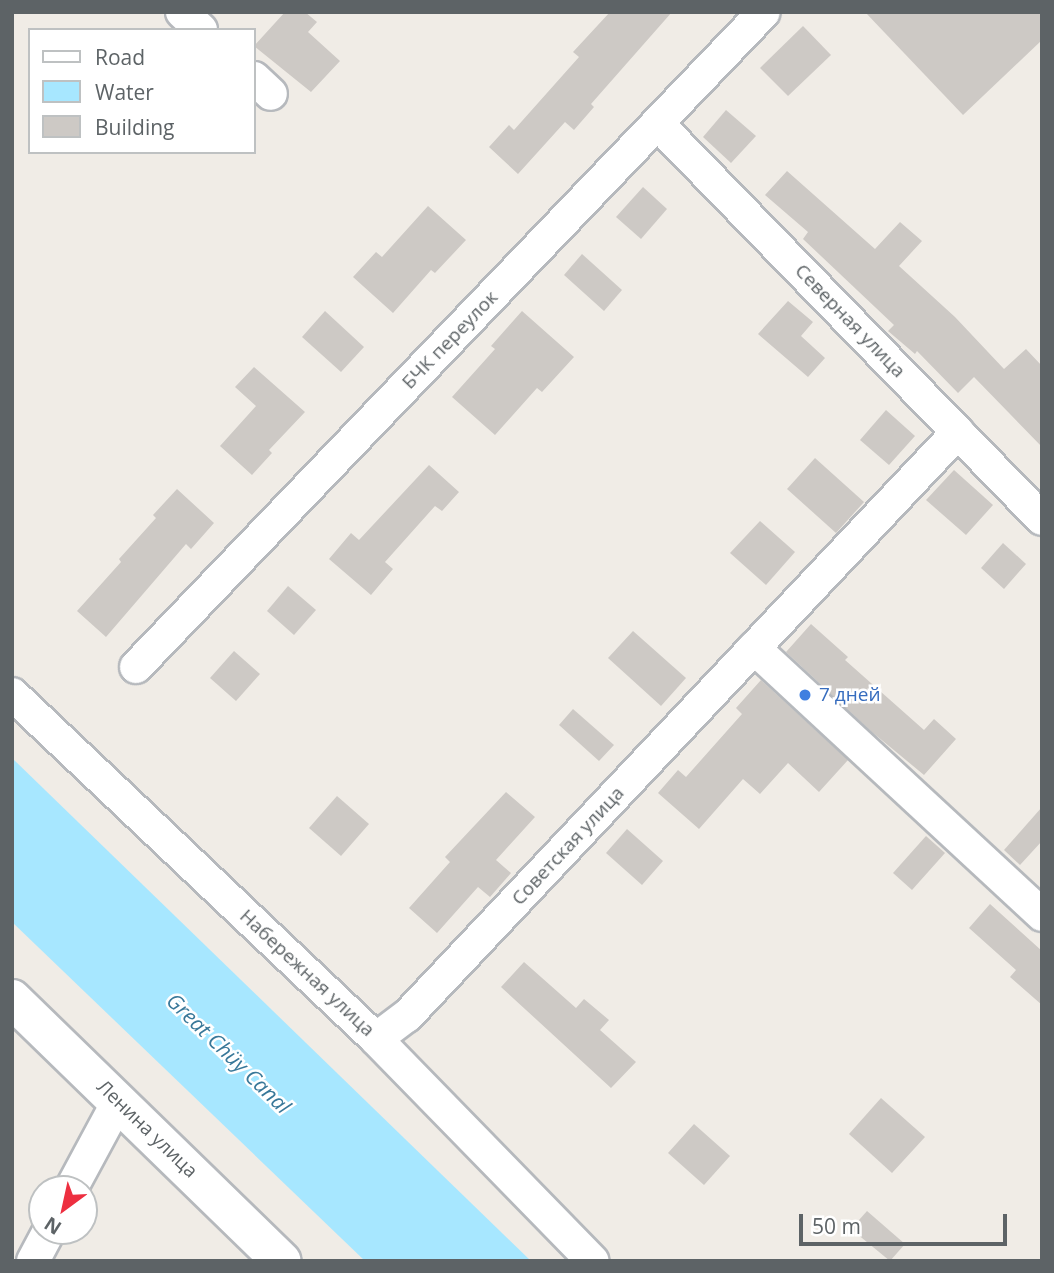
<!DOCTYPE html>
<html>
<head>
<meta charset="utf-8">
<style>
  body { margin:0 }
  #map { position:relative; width:1054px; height:1273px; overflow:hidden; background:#f0ece6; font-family:"Open Sans",sans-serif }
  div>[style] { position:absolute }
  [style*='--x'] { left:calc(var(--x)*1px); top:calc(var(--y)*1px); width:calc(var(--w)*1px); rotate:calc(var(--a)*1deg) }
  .water>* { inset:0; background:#a7e7ff }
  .building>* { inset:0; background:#cdc9c5 }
  .roads { filter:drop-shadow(2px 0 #b6b9bd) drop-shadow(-2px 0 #b6b9bd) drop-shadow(0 2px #b6b9bd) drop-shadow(0 -2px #b6b9bd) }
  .minor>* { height:32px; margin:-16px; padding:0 16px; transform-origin:16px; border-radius:16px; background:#fff }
  .tertiary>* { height:38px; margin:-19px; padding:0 19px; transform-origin:19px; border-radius:19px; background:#fff }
  .dots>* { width:19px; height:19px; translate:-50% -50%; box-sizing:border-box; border:4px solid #fff; border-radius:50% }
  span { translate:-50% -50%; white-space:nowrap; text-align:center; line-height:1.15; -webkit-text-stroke:5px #fff; paint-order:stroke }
  .street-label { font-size:19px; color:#5d6366 }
  .shop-label { font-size:19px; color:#366cbe }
  .left { translate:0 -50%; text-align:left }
  .water-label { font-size:21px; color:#387899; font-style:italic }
  .frame { position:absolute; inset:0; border:14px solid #5d6366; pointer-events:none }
  .legend { position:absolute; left:28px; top:28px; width:228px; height:126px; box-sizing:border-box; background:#fff; border:2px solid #bec1c2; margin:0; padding:9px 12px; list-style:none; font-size:21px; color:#5d6366 }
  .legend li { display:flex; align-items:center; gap:14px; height:35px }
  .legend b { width:35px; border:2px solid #bec1c2 }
  .north { position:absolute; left:28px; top:1175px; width:70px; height:70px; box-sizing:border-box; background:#fff; border:2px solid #bec1c2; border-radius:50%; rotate:213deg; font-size:19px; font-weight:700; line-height:28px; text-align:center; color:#5d6366 }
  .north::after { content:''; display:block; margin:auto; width:24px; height:32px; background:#ed2f40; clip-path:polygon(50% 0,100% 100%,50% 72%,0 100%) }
  .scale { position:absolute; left:799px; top:1214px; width:208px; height:32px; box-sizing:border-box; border:4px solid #5d6366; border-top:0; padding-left:9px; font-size:21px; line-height:24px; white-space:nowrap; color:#5d6366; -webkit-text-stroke:5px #fff; paint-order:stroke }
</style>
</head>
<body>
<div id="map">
  <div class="water">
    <div style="clip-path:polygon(12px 758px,531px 1261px,365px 1261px,12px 922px)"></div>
  </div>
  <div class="building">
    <div style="clip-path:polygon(285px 12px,305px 12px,317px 22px,308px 32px,340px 61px,311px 92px,254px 46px)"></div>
    <div style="clip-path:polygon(610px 12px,672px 12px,591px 104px,594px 107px,574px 130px,565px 122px,518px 174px,489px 147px,509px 125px,514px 130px,579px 57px,573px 52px)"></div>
    <div style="clip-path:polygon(865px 12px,1042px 12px,1042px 40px,963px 115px)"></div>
    <div style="clip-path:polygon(803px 26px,831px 55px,788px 96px,760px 68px)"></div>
    <div style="clip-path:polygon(726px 110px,756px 136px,731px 163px,703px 137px)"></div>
    <div style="clip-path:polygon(787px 171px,875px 249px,900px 222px,922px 241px,899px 266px,955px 317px,1004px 369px,1026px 349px,1042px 366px,1042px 447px,974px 377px,958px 393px,917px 351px,915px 354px,888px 331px,894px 325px,803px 239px,808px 232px,765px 195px)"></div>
    <div style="clip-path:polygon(643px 187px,667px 209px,641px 239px,616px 217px)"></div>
    <div style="clip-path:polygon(428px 206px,466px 240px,435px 273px,431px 270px,393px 313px,353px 277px,376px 252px,382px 257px)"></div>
    <div style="clip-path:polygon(582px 254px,622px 290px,604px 311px,564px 275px)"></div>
    <div style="clip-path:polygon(788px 301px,813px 322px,801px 336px,825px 358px,808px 377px,758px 334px)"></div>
    <div style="clip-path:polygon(325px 311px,364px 347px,341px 372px,302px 337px)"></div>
    <div style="clip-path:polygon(522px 311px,574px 357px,542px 392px,537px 388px,495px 435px,452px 397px,495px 349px,491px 346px)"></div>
    <div style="clip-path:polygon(254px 367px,305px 412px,269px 450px,272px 453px,252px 475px,220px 446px,256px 406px,235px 387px)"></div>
    <div style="clip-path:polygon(886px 410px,915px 436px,889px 465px,860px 440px)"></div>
    <div style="clip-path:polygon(815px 458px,864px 502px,836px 533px,787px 489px)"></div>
    <div style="clip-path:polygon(429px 465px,459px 492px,442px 511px,435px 506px,385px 562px,393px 569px,371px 595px,329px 559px,351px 533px,359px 540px)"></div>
    <div style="clip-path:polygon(954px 470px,993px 505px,966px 535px,926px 500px)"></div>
    <div style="clip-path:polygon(177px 489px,214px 523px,191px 549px,186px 544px,106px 637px,77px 611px,121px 562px,119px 559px,156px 518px,153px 515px)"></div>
    <div style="clip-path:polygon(760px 521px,795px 552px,766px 585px,730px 553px)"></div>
    <div style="clip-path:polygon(1003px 543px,1026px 564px,1004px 589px,981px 568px)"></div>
    <div style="clip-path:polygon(288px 586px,316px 610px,294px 635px,267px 611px)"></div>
    <div style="clip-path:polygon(811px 624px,848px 657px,845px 660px,924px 730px,934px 719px,956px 739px,924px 775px,872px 732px,786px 652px)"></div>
    <div style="clip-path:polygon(633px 631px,686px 678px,661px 706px,608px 658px)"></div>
    <div style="clip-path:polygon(234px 651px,260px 674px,236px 701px,210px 678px)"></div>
    <div style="clip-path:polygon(761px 680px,848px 760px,819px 792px,788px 763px,760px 794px,743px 779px,699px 829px,658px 793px,678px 770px,686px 777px,742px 714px,736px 708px)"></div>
    <div style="clip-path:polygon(573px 709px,614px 745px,599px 761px,559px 725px)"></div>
    <div style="clip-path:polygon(506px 792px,535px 817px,496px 860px,511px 873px,490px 897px,478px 887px,437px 933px,409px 908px,450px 862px,445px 857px)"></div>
    <div style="clip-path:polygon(337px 796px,369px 824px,341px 856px,309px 828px)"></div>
    <div style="clip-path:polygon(1042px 807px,1042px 841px,1020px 865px,1004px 850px)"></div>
    <div style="clip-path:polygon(627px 829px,663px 861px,642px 885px,606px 853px)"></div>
    <div style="clip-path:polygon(926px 836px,945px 853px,912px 890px,893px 873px)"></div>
    <div style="clip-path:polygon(990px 904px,1042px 951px,1042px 1005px,1010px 977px,1016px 970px,969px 928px)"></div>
    <div style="clip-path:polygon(524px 962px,576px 1008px,584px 999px,609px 1020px,600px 1030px,636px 1062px,611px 1088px,501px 987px)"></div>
    <div style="clip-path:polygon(881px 1098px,925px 1137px,892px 1173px,849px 1134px)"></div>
    <div style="clip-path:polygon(694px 1124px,730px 1156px,704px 1185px,668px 1153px)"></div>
    <div style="clip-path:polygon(867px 1211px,905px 1244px,890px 1261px,851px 1229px)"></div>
  </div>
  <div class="roads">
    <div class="minor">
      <div style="--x:182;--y:12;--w:26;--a:43"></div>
      <div style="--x:254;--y:78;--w:23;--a:43"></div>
      <div style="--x:657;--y:123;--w:552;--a:45.81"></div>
      <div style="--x:754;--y:648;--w:393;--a:42.8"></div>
      <div style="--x:136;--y:667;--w:907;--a:-46.21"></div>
      <div style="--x:12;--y:694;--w:502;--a:43.46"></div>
      <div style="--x:376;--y:1039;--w:310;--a:45.7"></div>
      <div style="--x:376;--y:1039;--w:39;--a:-37"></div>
      <div style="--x:407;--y:1016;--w:803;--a:-46.67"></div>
      <div style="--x:71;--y:1189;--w:101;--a:-61.7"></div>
      <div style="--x:33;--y:1261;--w:34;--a:-62"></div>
    </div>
    <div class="tertiary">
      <div style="--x:12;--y:999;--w:376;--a:44.2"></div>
    </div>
  </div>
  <div class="dots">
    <div style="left:805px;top:695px;background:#3f7fe0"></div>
  </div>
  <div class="street-label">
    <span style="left:850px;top:321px;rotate:46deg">Северная улица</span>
    <span style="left:450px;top:340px;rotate:-46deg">БЧК переулок</span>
    <span style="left:568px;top:846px;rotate:-47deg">Советская улица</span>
    <span style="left:307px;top:973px;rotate:43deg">Набережная улица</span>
    <span style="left:147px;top:1129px;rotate:44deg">Ленина улица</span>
  </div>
  <div class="shop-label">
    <span class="left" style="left:819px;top:695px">7 дней</span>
  </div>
  <div class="water-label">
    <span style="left:229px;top:1053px;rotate:44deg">Great Chüy Canal</span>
  </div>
  <div class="frame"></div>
  <ul class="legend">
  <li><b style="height:9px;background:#fff"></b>Road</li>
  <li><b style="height:19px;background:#a7e7ff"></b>Water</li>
  <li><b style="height:19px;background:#cdc9c5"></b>Building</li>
  </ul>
  <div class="north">N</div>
  <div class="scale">50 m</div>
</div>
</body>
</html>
